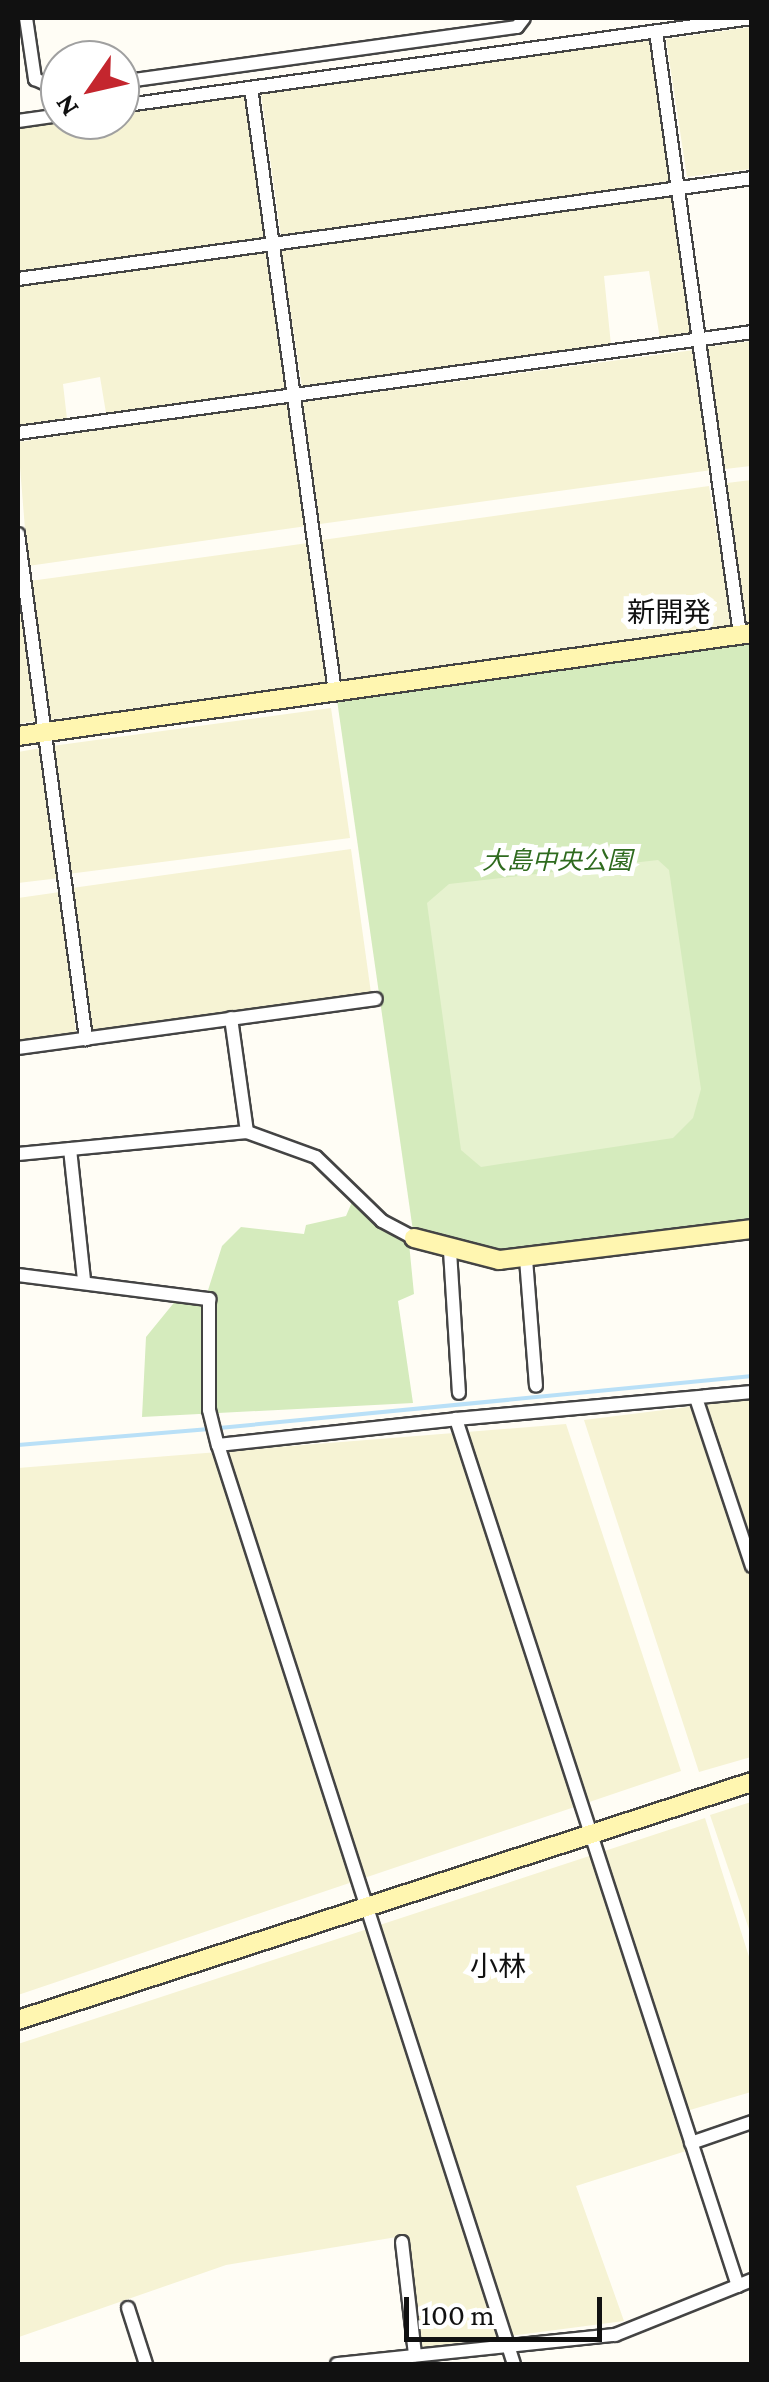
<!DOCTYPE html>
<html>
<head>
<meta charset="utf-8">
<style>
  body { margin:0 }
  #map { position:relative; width:769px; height:2382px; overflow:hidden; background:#fffdf5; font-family:"Crimson Pro","Noto Sans JP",serif }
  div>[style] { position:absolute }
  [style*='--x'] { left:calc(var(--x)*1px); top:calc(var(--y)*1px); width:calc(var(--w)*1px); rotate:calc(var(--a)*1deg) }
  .farmland>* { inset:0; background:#f6f3d4 }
  .green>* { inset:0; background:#d5ebbd }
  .pitch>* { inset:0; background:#e6f2cf }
  .stream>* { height:4px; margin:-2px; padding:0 2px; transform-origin:2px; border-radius:2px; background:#b9e0f7 }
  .roads { filter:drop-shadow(2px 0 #444) drop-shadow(-2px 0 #444) drop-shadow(0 2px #444) drop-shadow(0 -2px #444) }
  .street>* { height:12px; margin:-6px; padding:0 6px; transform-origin:6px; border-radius:6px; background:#fff }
  .secondary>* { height:18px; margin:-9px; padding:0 9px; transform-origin:9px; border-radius:9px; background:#fff6b0 }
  span { translate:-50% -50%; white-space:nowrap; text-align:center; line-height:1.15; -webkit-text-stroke:10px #fff; paint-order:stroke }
  .park-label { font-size:25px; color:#2f6b1f; font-style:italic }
  .neighbourhood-label { font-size:28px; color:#111 }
  .frame { position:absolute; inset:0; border:20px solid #111; pointer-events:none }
  .north { position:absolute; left:40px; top:40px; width:100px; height:100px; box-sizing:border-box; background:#fff; border:2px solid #a0a0a0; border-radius:50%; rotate:236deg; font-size:28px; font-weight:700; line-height:40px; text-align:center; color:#111 }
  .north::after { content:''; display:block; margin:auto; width:35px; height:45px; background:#c4262e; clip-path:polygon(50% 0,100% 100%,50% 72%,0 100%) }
  .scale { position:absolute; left:404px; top:2297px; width:198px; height:45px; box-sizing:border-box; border:5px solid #111; border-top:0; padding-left:12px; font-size:30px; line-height:35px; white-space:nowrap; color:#111; -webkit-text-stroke:8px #fff; paint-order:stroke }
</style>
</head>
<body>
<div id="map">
  <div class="farmland">
    <div style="clip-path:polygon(751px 27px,751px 169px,687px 177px,666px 39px)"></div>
    <div style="clip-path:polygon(652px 39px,670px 181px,281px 236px,261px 94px)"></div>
    <div style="clip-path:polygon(246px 93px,269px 237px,18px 271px,18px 126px,120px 120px,120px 111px)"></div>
    <div style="clip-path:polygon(673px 195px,693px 335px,660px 339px,649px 271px,604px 276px,611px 345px,302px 387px,281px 250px)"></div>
    <div style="clip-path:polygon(270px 251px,289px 391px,106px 413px,100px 377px,63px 384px,67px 419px,18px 425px,18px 285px)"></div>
    <div style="clip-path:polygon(751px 341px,751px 466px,725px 469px,707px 347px)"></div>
    <div style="clip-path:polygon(694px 350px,712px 470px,320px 524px,303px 402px)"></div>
    <div style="clip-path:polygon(290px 402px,307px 526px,28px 566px,18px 442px)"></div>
    <div style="clip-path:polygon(751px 480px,752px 622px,745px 622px,727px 483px)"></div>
    <div style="clip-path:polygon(709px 486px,733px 626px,340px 680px,322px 540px)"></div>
    <div style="clip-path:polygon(308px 543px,328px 682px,49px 720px,30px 581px)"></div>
    <div style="clip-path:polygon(18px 583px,35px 721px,18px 724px)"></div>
    <div style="clip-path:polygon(331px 708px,350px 838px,68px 874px,52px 746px)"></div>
    <div style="clip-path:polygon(41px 748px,60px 878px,18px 883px,18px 752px)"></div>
    <div style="clip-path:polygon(351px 849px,371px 993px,89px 1030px,72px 888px)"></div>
    <div style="clip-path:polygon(60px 892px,76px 1032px,18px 1041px,18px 898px)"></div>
    <div style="clip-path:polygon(751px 1399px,751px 1757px,699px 1772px,584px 1420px)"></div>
    <div style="clip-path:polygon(566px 1424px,681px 1771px,18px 1995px,18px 1468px)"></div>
    <div style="clip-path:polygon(751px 1802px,752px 1802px,751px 1935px,710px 1815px)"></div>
    <div style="clip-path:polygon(705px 1818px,751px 1963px,751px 2092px,673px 2115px,686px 2151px,576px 2186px,624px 2321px,419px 2348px,403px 2236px,226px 2265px,19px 2337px,18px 2044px)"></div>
  </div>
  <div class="green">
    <div style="clip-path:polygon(751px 635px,751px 1226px,500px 1259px,414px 1238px,336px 693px)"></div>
    <div style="clip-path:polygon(352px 1202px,409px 1243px,414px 1294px,398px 1301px,413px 1403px,142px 1417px,146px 1337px,177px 1299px,204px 1303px,222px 1246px,241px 1227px,304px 1234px,306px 1225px,346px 1216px)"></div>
  </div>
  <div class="pitch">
    <div style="clip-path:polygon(658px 860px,669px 870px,701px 1089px,693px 1118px,673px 1138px,481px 1167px,461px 1150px,427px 903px,449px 884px)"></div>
  </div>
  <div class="stream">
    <div style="--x:219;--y:1428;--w:536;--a:-5.57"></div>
    <div style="--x:18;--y:1445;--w:192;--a:-4.8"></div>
  </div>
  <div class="roads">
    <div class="street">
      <div style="--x:26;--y:18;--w:62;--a:81.6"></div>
      <div style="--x:35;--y:79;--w:27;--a:24"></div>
      <div style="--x:656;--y:32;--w:608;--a:82.06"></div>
      <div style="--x:120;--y:82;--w:401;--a:-7.9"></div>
      <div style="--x:517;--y:27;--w:11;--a:-52"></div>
      <div style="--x:251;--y:88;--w:610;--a:82.08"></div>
      <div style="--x:120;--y:106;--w:638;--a:-7.93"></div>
      <div style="--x:18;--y:121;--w:42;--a:-8.1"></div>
      <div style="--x:18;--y:279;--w:741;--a:-7.83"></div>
      <div style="--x:18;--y:433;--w:741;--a:-7.83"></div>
      <div style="--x:18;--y:534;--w:510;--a:82.33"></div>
      <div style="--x:231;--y:1018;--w:115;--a:82"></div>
      <div style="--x:18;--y:1048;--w:361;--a:-7.8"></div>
      <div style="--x:70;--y:1149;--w:131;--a:83.9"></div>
      <div style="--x:18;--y:1154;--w:230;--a:-5.5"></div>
      <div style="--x:247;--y:1132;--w:73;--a:19.9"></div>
      <div style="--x:316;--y:1157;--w:92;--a:44.1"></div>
      <div style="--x:382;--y:1221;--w:36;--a:28"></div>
      <div style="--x:450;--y:1251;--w:142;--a:86.4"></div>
      <div style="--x:526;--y:1259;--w:127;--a:85.5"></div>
      <div style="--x:18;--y:1275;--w:193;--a:7.2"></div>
      <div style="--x:209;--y:1299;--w:111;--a:90"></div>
      <div style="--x:209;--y:1410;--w:36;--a:76"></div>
      <div style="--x:218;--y:1445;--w:965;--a:72.15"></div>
      <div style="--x:696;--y:1398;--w:177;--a:71.6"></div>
      <div style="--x:218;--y:1445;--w:239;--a:-6.2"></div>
      <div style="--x:691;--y:2143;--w:65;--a:-19"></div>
      <div style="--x:402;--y:2242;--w:114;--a:83.4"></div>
      <div style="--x:738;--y:2286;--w:912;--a:-108.02"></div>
      <div style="--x:456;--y:1419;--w:297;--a:-5.2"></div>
      <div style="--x:128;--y:2308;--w:59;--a:72.2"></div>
      <div style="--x:337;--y:2364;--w:280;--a:-6"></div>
      <div style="--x:615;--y:2335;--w:148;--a:-21.9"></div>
    </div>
    <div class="secondary">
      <div style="--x:18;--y:736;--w:741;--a:-7.99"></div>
      <div style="--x:414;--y:1238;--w:88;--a:14.5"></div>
      <div style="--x:499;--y:1260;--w:255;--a:-7"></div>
      <div style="--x:18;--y:2020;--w:772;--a:-17.97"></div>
    </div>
  </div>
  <div class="park-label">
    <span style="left:557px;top:861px">大島中央公園</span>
  </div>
  <div class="neighbourhood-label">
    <span style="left:669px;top:613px">新開発</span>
    <span style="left:498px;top:1967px">小林</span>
  </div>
  <div class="frame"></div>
  <div class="north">N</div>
  <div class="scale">100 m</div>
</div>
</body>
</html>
